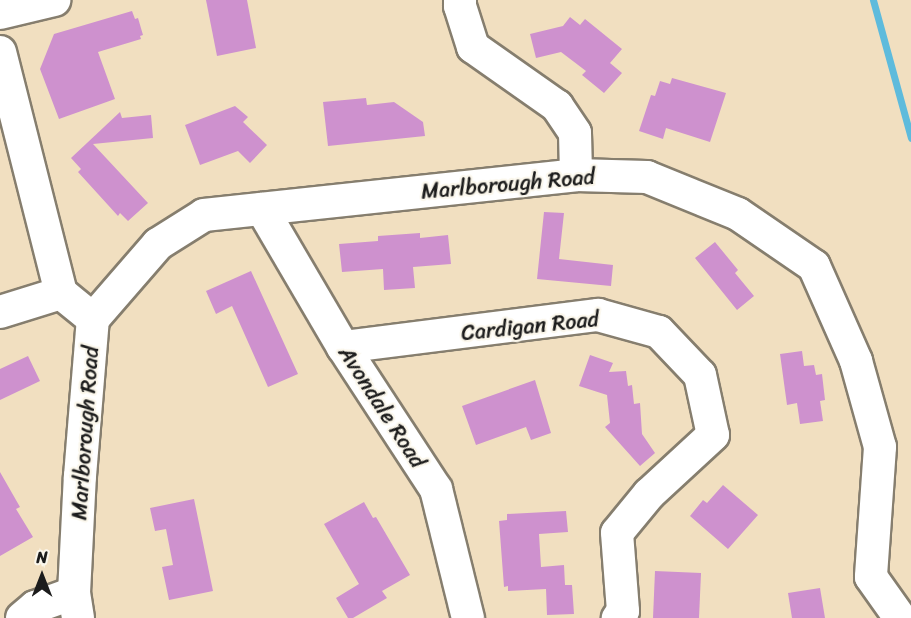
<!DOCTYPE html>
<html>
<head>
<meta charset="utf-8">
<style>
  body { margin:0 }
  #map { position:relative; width:911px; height:618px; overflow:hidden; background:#f1dfc0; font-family:Sriracha,sans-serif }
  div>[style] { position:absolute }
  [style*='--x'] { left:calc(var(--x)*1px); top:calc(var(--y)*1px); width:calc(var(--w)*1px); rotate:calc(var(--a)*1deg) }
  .stream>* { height:7px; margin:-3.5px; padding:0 3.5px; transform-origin:3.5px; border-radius:3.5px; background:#5ebbdc }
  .building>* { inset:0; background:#ce91ce }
  .roads { filter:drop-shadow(2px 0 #867e6e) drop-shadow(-2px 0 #867e6e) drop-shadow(0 2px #867e6e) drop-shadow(0 -2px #867e6e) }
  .minor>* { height:32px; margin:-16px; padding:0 16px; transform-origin:16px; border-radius:16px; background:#fff }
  span { translate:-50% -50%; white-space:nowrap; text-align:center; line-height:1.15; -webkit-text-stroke:4.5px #fbf7ec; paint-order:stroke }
  .street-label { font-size:22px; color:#1c1c1c }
  .north { position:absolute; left:12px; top:546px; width:60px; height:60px; -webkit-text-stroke:4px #fbf7ec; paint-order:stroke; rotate:0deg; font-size:16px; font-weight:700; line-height:24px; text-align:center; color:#1c1c1c }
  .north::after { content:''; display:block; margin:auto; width:21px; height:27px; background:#1c1c1c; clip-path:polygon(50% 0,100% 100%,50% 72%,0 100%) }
</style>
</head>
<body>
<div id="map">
  <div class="stream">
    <div style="--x:873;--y:0;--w:143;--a:74.6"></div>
  </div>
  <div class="building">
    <div style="clip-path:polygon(206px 0,247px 0,256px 48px,217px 56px)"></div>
    <div style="clip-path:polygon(132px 11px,135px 19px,138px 18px,143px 35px,140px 36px,141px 39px,98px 52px,115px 99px,59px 119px,40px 69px,54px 34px)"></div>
    <div style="clip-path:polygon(570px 17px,580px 25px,585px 19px,622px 49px,610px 63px,622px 73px,604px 93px,582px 75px,586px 71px,561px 52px,536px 58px,530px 34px,563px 26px)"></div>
    <div style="clip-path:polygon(672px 78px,726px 93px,710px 142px,666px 128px,663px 139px,639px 131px,651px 95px,655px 96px,660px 81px,670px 84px)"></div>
    <div style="clip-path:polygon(366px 98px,367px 105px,394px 102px,423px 122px,425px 136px,328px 146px,323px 102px)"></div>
    <div style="clip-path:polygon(235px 106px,248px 117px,243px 122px,267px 145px,250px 163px,238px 151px,200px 165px,185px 125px)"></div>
    <div style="clip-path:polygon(120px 112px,122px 118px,151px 115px,153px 138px,93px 144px,148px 203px,128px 221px,120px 213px,118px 216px,78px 172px,81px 169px,71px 158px)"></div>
    <div style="clip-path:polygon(544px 212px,564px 213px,559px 259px,613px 265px,611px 286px,537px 279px)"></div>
    <div style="clip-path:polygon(420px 233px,420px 238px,448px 235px,451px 264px,413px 267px,415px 288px,384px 290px,383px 269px,342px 272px,339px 244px,378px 241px,378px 236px)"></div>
    <div style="clip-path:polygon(715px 242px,738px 270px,735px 273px,754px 296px,737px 310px,695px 258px)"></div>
    <div style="clip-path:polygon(251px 271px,298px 374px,268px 387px,232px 306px,216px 314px,206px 291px)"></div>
    <div style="clip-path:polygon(802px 351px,804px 366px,814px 365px,816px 375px,822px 374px,825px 400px,820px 401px,823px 421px,800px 424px,797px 403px,787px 405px,780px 354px)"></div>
    <div style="clip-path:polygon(590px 355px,613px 363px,609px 372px,626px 371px,628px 386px,632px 385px,634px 404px,640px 403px,642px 434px,655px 453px,640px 466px,605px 427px,610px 423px,607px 395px,579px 386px)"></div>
    <div style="clip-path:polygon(28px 356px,40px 381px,0 400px,0 369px)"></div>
    <div style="clip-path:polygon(535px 380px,551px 433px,531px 440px,526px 427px,476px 445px,462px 406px)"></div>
    <div style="clip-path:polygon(0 472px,20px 507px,16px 509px,33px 537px,0 556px)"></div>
    <div style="clip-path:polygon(723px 485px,758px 515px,728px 549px,690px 516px,703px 500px,707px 503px)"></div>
    <div style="clip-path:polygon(194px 499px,213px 591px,169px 600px,162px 567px,173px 565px,166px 529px,155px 531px,150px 508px)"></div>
    <div style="clip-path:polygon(364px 502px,373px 518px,376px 517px,410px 575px,382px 591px,387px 598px,353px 618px,348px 618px,336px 598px,359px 584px,324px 524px)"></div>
    <div style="clip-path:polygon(566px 511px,568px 532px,539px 534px,541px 567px,564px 565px,565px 585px,572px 585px,574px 614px,547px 615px,546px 589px,508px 591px,508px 586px,504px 587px,499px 521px,507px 520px,507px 514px)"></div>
    <div style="clip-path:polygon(655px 571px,701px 573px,699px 618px,653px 618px)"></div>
    <div style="clip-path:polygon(820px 588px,825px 618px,792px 618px,788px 593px)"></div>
  </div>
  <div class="roads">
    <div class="minor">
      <div style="--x:460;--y:0;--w:6;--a:90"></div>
      <div style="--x:460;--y:6;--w:43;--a:72.4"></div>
      <div style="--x:473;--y:47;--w:103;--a:35.1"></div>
      <div style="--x:557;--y:106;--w:32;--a:56"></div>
      <div style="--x:575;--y:133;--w:42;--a:88.6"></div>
      <div style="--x:0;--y:13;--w:56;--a:-13.5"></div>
      <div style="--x:0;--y:52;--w:249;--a:75.8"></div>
      <div style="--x:262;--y:209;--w:160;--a:59.6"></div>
      <div style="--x:343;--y:347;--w:170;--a:56.8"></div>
      <div style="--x:436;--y:489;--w:133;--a:76.1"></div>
      <div style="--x:0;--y:312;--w:64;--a:-17.3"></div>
      <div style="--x:61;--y:293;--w:41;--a:39.1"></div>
      <div style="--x:93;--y:319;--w:99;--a:-49.1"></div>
      <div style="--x:158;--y:244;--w:54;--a:-32.2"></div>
      <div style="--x:204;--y:215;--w:374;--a:-6.1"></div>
      <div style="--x:576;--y:175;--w:71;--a:1.6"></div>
      <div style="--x:647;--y:177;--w:98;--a:22.1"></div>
      <div style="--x:738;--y:214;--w:92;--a:34.4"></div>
      <div style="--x:814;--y:266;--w:104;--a:66.1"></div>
      <div style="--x:856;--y:361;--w:89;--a:74.4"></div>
      <div style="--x:880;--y:447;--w:130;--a:94"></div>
      <div style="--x:871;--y:577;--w:50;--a:54.7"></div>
      <div style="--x:343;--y:347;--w:257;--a:-7.2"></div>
      <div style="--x:598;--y:315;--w:63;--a:15.6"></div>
      <div style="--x:659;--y:332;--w:59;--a:46.4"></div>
      <div style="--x:700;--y:375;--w:61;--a:77.8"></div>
      <div style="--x:713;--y:435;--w:87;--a:137.3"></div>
      <div style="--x:649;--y:494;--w:50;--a:129.4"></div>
      <div style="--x:617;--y:533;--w:78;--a:85.6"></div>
      <div style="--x:623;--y:611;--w:9;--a:126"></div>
      <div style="--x:22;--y:618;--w:17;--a:-40"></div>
      <div style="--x:35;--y:607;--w:41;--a:-19.7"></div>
      <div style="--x:78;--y:618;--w:25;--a:-99"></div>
      <div style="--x:74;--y:593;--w:117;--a:-87.1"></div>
      <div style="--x:80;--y:476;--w:158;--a:-85.3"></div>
    </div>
  </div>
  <div class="street-label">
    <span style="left:508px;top:184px;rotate:-5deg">Marlborough Road</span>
    <span style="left:530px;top:326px;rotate:-6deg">Cardigan Road</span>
    <span style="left:382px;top:407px;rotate:57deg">Avondale Road</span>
    <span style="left:85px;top:433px;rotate:-86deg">Marlborough Road</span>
  </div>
  <div class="north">N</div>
</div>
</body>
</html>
